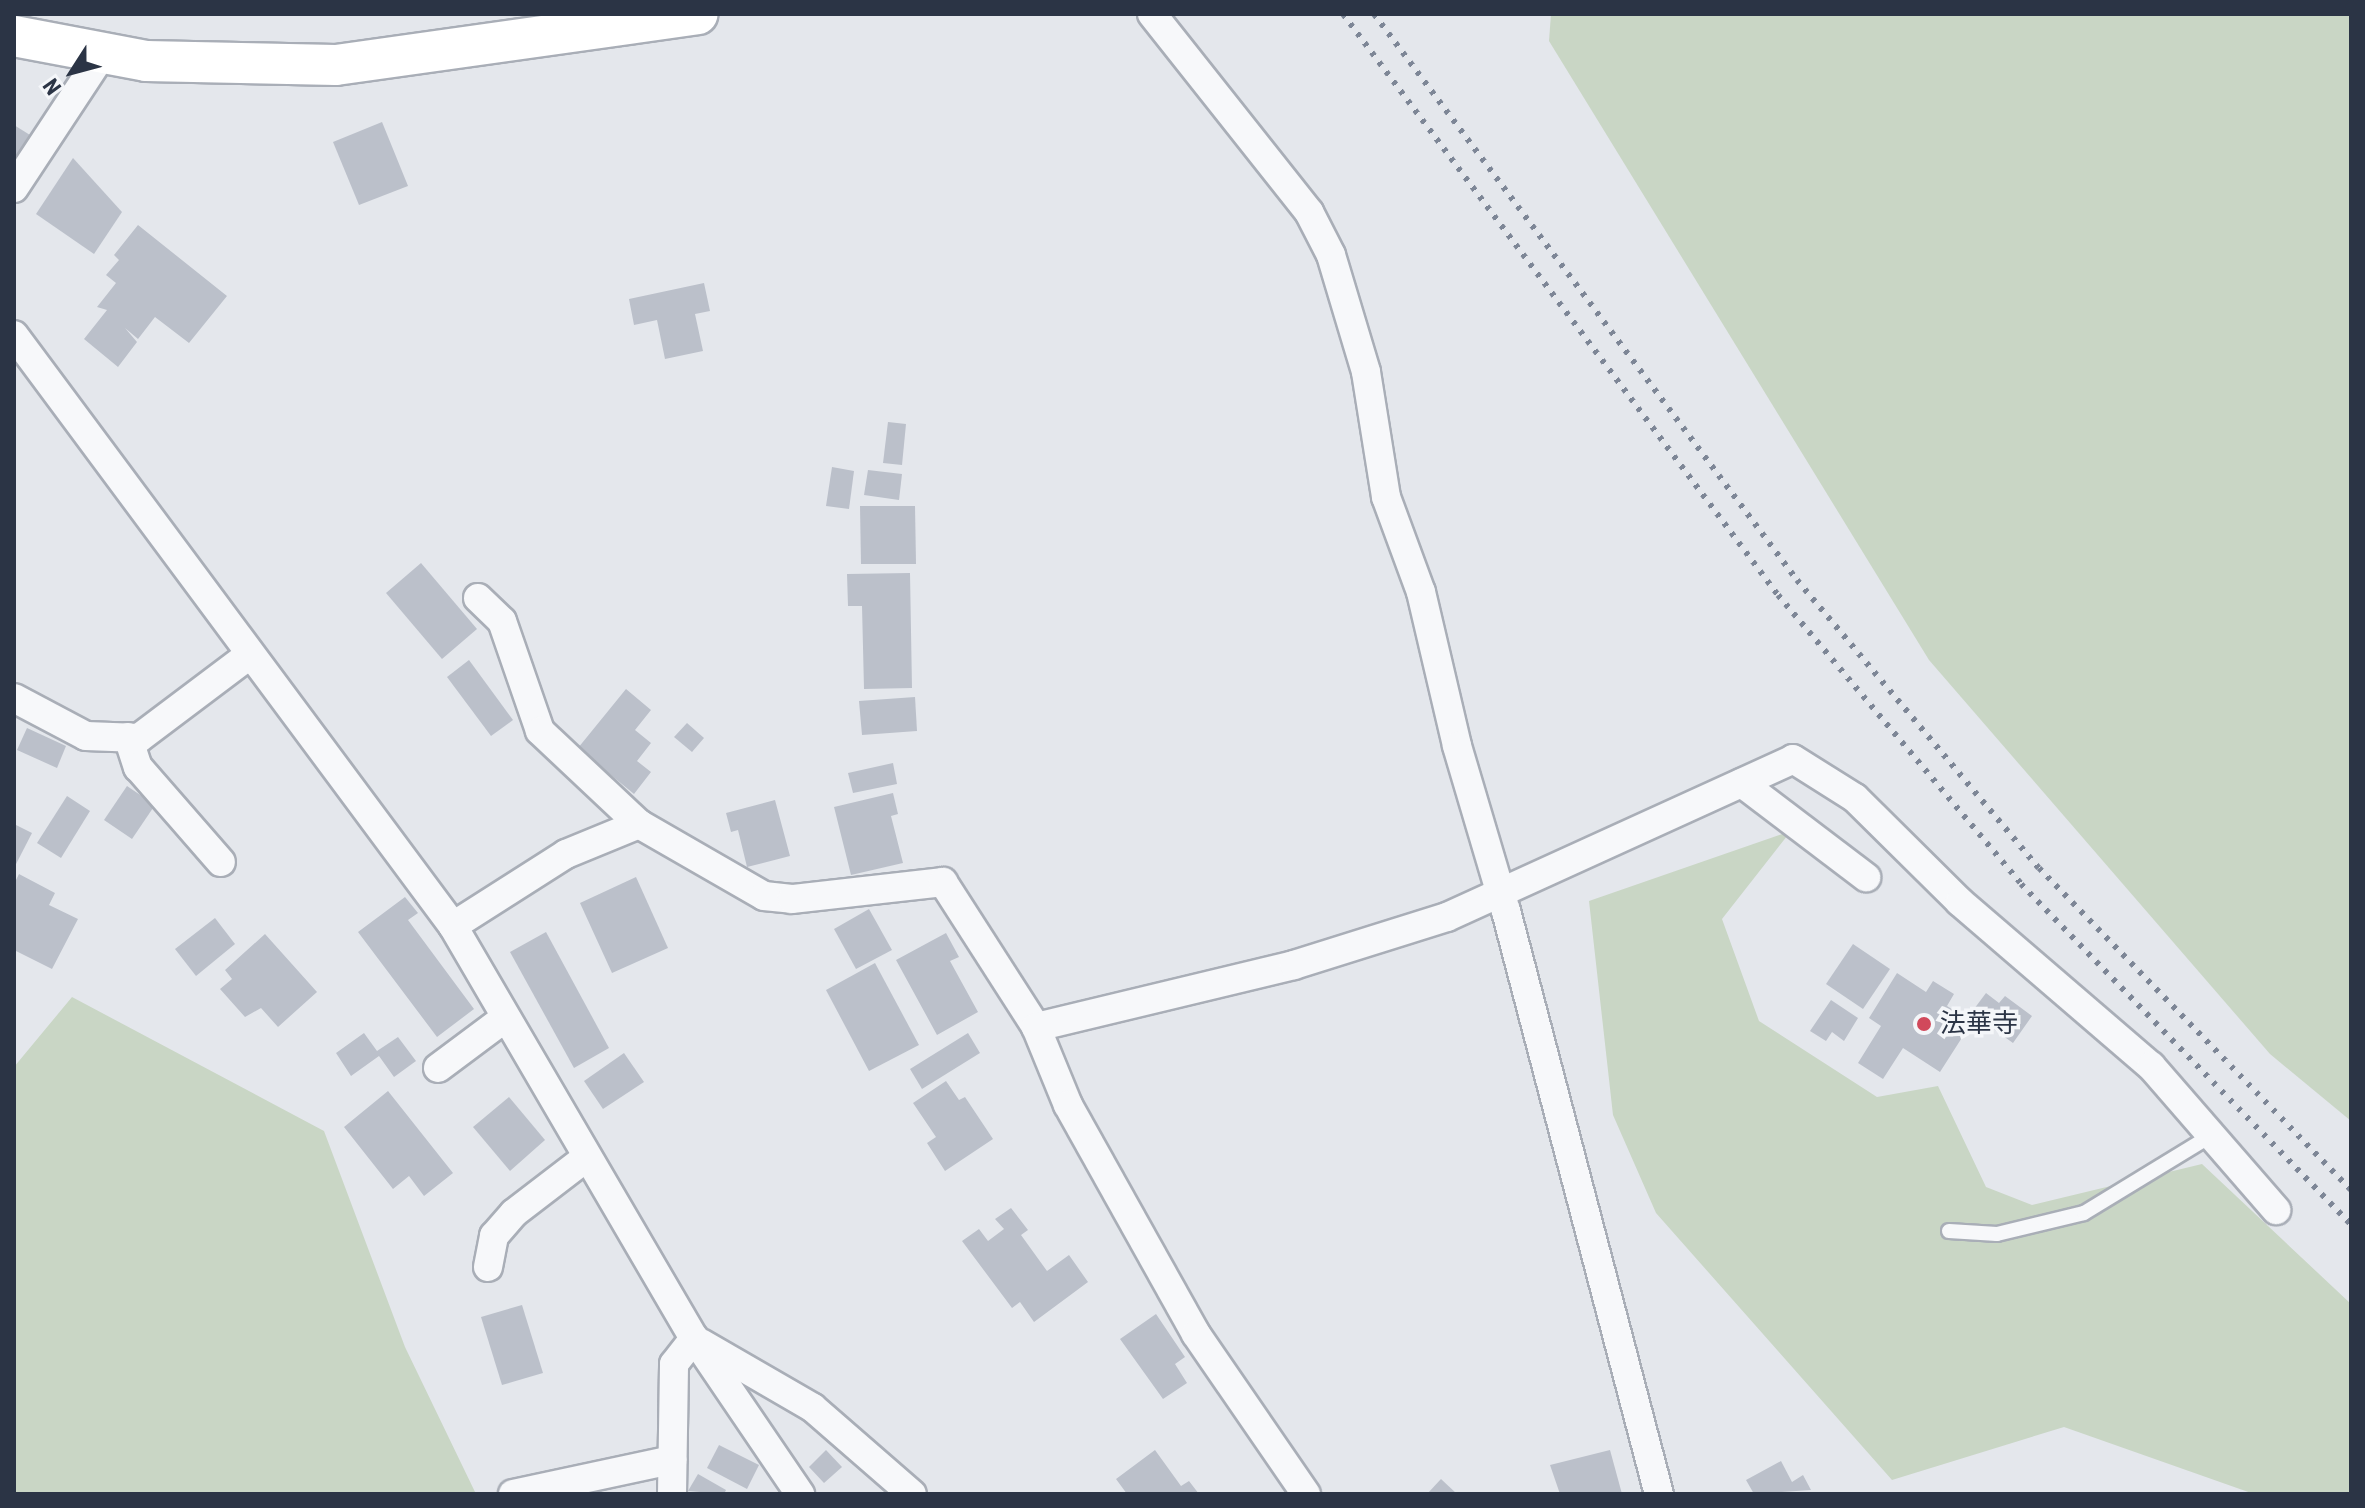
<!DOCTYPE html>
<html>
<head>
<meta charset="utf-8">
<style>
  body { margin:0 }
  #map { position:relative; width:2365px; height:1508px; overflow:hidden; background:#e4e7ec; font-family:"Roboto Condensed","Noto Sans JP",sans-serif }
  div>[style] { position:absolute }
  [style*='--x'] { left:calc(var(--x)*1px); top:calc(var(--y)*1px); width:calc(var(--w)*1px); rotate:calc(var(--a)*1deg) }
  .green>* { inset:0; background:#c9d6c5 }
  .building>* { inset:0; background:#bbc0ca }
  .roads { filter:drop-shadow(2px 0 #a9aeb7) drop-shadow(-2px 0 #a9aeb7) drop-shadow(0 2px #a9aeb7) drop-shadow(0 -2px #a9aeb7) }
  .lane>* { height:14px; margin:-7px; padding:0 7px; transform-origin:7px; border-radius:7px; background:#f7f8fa }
  .street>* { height:28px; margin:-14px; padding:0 14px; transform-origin:14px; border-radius:14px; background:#f7f8fa }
  .secondary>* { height:40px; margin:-20px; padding:0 20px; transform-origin:20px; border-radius:20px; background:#fff }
  .rail>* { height:6px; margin-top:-3px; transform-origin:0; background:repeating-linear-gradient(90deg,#7d8696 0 4px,transparent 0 12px) }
  .dots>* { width:22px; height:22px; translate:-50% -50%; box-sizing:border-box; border:4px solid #f4f6f9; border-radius:50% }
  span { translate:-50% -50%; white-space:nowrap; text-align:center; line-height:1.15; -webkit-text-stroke:7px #f4f6f9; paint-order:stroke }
  .poi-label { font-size:26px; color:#2b3445 }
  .left { translate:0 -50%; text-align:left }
  .frame { position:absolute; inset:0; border:16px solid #2b3445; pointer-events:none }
  .north { position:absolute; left:32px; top:32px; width:80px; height:80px; -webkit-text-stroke:6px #f4f6f9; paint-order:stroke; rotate:234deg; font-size:22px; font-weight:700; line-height:32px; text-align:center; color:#2b3445 }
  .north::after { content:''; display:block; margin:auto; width:28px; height:36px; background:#2b3445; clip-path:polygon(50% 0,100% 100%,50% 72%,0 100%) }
</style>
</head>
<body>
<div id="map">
  <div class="green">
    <div style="clip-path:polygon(1551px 14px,2351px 14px,2351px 1121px,2270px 1054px,1929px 660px,1549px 41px)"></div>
    <div style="clip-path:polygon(1791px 831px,1722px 919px,1759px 1021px,1877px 1097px,1938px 1086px,1986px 1187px,2032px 1205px,2202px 1164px,2351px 1304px,2351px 1494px,2254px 1494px,2064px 1427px,1892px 1480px,1656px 1213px,1613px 1115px,1589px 901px)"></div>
    <div style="clip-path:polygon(72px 997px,324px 1131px,405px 1347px,476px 1494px,14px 1494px,14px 1067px)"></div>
  </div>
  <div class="building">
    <div style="clip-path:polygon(382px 122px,408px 186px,359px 205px,333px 142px)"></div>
    <div style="clip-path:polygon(14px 125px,30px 135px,14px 160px)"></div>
    <div style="clip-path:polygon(73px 158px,122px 212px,94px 254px,36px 214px)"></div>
    <div style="clip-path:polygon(138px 225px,227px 296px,189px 343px,155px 317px,138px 339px,125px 328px,137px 342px,118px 367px,84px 339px,107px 310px,97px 307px,116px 283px,106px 275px,119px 260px,114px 255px)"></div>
    <div style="clip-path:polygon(704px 283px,710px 311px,695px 314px,703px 351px,665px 359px,657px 320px,634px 325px,629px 299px)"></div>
    <div style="clip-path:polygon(888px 422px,906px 424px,902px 465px,883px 463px)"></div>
    <div style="clip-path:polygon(832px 467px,854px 471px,849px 509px,826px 506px)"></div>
    <div style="clip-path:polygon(868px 470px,902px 474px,899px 500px,864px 495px)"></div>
    <div style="clip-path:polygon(860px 506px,915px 506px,916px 564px,861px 564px)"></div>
    <div style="clip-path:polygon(421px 563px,477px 629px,442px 659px,386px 593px)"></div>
    <div style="clip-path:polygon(910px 573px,912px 688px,864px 689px,862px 606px,848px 606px,847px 574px)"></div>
    <div style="clip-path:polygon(469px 660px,513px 720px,491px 736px,447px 677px)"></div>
    <div style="clip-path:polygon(626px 689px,651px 710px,635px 730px,651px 743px,637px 761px,651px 772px,634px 794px,578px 748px)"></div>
    <div style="clip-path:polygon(915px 697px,917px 731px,862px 735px,859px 701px)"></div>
    <div style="clip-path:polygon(687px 723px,704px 738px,692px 752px,674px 737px)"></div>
    <div style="clip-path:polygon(27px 728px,66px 746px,57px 768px,17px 750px)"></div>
    <div style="clip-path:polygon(893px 763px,897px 784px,853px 793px,848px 773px)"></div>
    <div style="clip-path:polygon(127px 786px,155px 805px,132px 839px,104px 820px)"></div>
    <div style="clip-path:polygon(893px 793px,898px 814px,891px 816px,903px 863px,851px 875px,834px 807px)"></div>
    <div style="clip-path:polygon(67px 796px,90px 811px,61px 858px,37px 843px)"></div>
    <div style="clip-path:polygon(775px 800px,790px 856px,747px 867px,738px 830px,731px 832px,726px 813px)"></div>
    <div style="clip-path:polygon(14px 824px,32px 833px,14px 868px)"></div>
    <div style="clip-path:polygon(19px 874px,55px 893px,49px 905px,78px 919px,52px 969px,14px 950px,14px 884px)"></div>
    <div style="clip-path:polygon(636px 877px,668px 948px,612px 973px,580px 903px)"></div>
    <div style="clip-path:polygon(405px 897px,418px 913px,408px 920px,474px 1009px,437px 1037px,358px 932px)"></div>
    <div style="clip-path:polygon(869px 909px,892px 950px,856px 969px,834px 929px)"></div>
    <div style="clip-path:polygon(215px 918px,235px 944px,196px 976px,175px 949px)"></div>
    <div style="clip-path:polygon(546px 932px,609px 1048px,574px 1068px,510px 952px)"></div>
    <div style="clip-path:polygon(946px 933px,959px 957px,950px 961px,978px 1012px,937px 1035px,896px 960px)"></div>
    <div style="clip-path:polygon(265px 934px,317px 992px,278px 1027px,261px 1008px,245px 1017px,220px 989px,232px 979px,225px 970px)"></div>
    <div style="clip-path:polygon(1853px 944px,1890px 969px,1863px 1009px,1826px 984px)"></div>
    <div style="clip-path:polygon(875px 963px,919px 1045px,869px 1071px,826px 990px)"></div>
    <div style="clip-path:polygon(1897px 973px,1926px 992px,1933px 981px,1954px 994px,1947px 1006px,1972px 1022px,1940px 1072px,1903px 1048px,1883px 1079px,1858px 1063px,1881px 1026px,1869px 1018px)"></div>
    <div style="clip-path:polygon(1986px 993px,1999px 1003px,2005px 996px,2032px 1016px,2013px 1043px,1971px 1013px)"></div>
    <div style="clip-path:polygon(1831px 1000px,1858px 1018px,1844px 1041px,1832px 1032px,1826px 1041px,1810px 1031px)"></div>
    <div style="clip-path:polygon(364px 1033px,377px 1051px,398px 1037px,416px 1061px,394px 1077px,379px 1056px,351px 1076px,336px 1053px)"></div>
    <div style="clip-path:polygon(968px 1033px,980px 1053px,922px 1089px,910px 1069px)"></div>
    <div style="clip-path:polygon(624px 1053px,644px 1082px,603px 1109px,584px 1081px)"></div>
    <div style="clip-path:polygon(946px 1081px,959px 1100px,965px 1097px,993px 1139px,945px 1171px,927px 1143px,936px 1137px,913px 1103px)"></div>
    <div style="clip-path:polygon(388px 1091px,453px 1173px,424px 1196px,409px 1176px,393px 1189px,344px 1127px)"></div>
    <div style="clip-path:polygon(509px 1097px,545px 1140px,510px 1171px,473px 1127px)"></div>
    <div style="clip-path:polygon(1011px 1208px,1028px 1230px,1021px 1235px,1047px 1271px,1069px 1255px,1088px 1282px,1034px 1322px,1020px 1302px,1012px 1308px,962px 1241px,979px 1229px,988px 1241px,1004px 1229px,995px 1219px)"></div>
    <div style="clip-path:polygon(522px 1305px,543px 1373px,502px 1385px,481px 1317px)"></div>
    <div style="clip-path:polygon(1156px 1314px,1185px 1357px,1175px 1364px,1187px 1383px,1163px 1399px,1120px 1339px)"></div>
    <div style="clip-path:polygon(719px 1445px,759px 1465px,747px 1489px,707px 1468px)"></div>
    <div style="clip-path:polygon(826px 1450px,842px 1467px,824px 1483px,809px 1467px)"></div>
    <div style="clip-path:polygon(1155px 1450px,1181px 1486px,1189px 1481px,1199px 1494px,1127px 1494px,1116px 1479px)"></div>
    <div style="clip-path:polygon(1610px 1450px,1622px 1494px,1560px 1494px,1550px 1465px)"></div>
    <div style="clip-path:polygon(1781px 1461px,1792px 1482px,1803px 1475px,1811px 1490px,1754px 1494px,1746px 1480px)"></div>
    <div style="clip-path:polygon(698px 1474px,726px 1490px,724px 1494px,688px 1491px)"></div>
    <div style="clip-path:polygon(1441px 1479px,1457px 1494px,1427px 1494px)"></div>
  </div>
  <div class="roads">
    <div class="lane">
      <div style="--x:1949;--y:1231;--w:48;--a:3.6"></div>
      <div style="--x:1997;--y:1234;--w:89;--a:-13.6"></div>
      <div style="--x:2084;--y:1213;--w:150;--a:-31.4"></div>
    </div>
    <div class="street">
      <div style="--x:1152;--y:14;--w:253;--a:51.6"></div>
      <div style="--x:1309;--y:212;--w:48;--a:62.9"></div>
      <div style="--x:1331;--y:255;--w:122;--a:73.3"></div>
      <div style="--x:1366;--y:372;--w:127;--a:80.9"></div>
      <div style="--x:1386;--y:497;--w:101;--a:69.8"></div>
      <div style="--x:1421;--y:592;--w:158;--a:76.8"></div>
      <div style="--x:1457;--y:746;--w:172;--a:73.5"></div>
      <div style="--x:1506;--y:911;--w:603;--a:75.3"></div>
      <div style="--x:14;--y:188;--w:162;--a:-56.6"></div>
      <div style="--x:14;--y:335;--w:736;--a:53.39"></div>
      <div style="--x:453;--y:926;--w:477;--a:59.7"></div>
      <div style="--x:694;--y:1338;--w:189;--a:55.8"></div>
      <div style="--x:478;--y:598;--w:33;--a:44"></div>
      <div style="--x:502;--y:621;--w:116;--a:70.9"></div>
      <div style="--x:540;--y:731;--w:136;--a:43.2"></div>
      <div style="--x:14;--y:698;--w:81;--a:27.8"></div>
      <div style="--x:86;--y:736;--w:53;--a:2.2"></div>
      <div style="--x:139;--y:738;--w:138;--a:-37"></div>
      <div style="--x:128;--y:737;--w:32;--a:72"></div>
      <div style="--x:138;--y:767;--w:126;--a:48.9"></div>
      <div style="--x:1742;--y:783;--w:156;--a:37.2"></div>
      <div style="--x:453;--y:926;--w:134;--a:-32.5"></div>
      <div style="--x:566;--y:854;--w:79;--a:-22.3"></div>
      <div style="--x:639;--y:824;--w:144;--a:29.9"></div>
      <div style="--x:764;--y:896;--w:28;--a:6"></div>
      <div style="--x:792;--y:899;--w:152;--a:-6.4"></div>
      <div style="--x:943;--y:882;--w:172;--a:57.3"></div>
      <div style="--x:1036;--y:1027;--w:84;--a:67.7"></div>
      <div style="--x:1068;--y:1105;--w:262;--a:60.8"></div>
      <div style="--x:1196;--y:1334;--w:194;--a:55.5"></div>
      <div style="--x:1036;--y:1027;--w:265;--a:-13.5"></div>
      <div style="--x:1294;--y:965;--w:160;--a:-17.4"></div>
      <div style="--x:1447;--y:917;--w:380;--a:-24.5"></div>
      <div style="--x:1793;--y:759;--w:73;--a:32.2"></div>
      <div style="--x:1855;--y:798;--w:148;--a:44.7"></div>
      <div style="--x:1960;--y:902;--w:252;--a:40.7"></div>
      <div style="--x:2151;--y:1066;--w:191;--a:49"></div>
      <div style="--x:438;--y:1068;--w:84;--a:-36.7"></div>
      <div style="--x:488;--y:1267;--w:32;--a:-79"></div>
      <div style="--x:494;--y:1236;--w:30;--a:-49"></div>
      <div style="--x:514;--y:1213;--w:92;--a:-37.5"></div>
      <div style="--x:701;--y:1343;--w:129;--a:30.1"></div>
      <div style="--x:813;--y:1408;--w:131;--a:41"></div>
      <div style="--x:513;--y:1494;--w:163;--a:-12.1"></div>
      <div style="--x:672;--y:1494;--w:130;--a:-89.1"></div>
      <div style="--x:674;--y:1364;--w:33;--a:-52"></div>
    </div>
    <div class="secondary">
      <div style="--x:14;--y:36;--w:134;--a:10.7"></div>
      <div style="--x:146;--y:61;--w:190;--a:1.2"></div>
      <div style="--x:336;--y:65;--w:365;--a:-8"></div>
    </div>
  </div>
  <div class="rail">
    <div style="--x:1343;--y:14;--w:726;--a:53.18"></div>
    <div style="--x:1778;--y:595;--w:378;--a:49.9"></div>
    <div style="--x:2021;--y:884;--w:474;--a:45.9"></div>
    <div style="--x:1374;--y:14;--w:707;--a:53.23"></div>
    <div style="--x:1797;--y:580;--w:376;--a:50"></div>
    <div style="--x:2039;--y:868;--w:448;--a:45.9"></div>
  </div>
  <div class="dots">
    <div style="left:1924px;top:1024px;background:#d1495b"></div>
  </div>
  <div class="poi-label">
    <span class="left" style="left:1940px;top:1024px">法華寺</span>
  </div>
  <div class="frame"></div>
  <div class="north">N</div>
</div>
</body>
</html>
